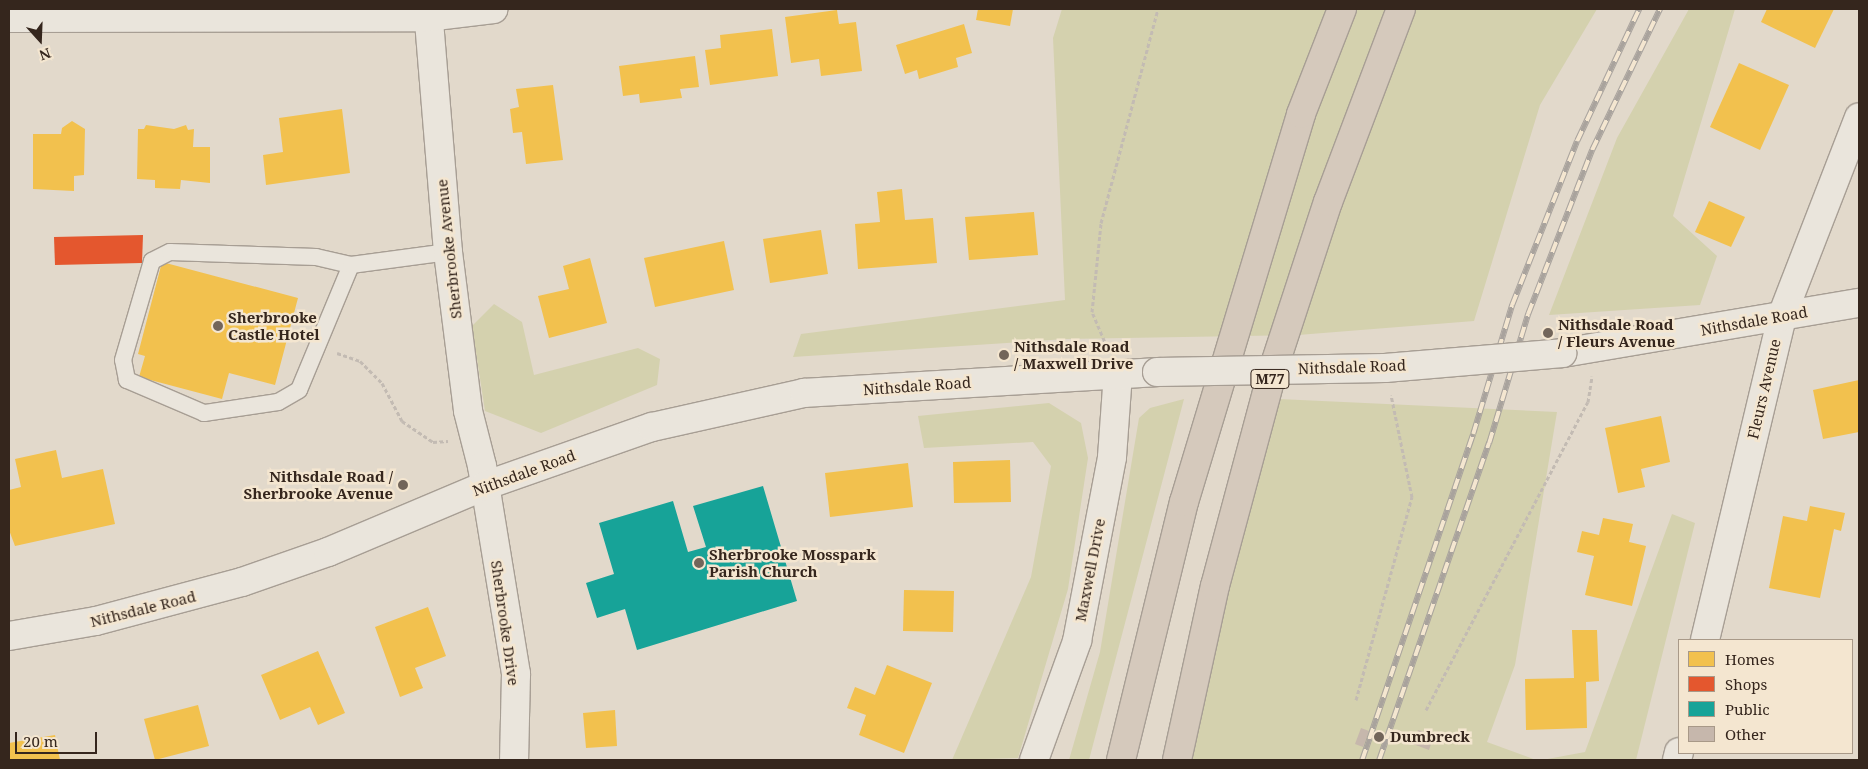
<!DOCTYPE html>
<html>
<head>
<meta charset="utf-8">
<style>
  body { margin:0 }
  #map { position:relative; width:1868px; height:769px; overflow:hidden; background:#e2d9cb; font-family:"Noto Serif",serif }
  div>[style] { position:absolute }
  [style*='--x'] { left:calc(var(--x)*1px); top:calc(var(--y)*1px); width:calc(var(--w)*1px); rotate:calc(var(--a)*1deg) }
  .green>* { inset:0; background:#d4d1ae }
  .homes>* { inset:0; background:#f2c14e }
  .shops>* { inset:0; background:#e4572e }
  .public>* { inset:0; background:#17a398 }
  .building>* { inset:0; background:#c6b7ac }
  .path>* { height:3px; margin-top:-1.5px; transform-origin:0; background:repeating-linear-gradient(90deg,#c3bbb3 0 4px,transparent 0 6.5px) }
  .roads { filter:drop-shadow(1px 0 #a79e94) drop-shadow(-1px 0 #a79e94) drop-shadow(0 1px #a79e94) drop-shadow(0 -1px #a79e94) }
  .service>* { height:16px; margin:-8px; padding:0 8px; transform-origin:8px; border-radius:8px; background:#eae5dc }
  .minor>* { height:28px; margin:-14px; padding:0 14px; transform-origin:14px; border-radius:14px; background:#eae5dc }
  .tertiary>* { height:28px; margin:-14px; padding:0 14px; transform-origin:14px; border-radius:14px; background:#eae5dc }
  .motorway>* { height:28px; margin:-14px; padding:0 14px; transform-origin:14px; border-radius:14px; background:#d5c9bc }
  .rail>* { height:5.5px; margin-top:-2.75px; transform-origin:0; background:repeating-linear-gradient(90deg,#f4e6d0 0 11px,#a9a39d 0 22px); box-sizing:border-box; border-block:1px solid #a9a39d }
  .bridges { filter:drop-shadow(1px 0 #a79e94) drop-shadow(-1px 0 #a79e94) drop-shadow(0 1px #a79e94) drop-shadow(0 -1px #a79e94) }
  .tertiary-bridge>* { height:28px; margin:-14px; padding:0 14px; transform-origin:14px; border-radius:14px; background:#eae5dc }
  .dots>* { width:14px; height:14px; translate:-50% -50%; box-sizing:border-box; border:2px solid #f4e6d0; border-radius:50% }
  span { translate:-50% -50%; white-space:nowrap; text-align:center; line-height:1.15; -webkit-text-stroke:5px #f4e6d0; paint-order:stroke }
  .shield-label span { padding:1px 4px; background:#f4e6d0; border:1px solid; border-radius:4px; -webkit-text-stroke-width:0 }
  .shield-label { font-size:14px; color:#35261d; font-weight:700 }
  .street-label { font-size:15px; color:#35261d }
  .poi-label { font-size:15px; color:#35261d; font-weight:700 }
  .left { translate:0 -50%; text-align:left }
  .right { translate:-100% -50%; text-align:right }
  .frame { position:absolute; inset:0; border:10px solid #35261d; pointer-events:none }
  .legend { position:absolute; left:1678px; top:639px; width:175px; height:115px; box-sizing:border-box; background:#f4e6d0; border:1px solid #a89988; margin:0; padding:6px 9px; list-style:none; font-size:15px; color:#35261d }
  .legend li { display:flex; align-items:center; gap:10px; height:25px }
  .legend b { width:25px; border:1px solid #a89988 }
  .north { position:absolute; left:15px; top:15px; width:50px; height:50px; -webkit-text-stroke:4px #f4e6d0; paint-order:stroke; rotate:160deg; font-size:14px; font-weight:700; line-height:20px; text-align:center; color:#35261d }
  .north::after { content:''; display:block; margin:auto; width:18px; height:22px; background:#35261d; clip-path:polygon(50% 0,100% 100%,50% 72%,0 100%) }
  .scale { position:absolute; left:15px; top:732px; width:82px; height:22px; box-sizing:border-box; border:2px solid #35261d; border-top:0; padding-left:6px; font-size:15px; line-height:18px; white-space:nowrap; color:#35261d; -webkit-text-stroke:4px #f4e6d0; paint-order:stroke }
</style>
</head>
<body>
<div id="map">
  <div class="green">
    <div style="clip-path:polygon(1062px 9px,1597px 9px,1540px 105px,1474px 321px,1298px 335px,1066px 339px,793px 357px,801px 334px,1065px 300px,1053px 38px)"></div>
    <div style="clip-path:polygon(1689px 9px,1735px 9px,1673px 216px,1717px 256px,1700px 305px,1549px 315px,1617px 138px)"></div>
    <div style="clip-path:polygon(494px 304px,522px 322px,534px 375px,638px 348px,660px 359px,657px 385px,541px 433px,485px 411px,472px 326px)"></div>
    <div style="clip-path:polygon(1184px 399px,1089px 760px,1069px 760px,1100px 652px,1139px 418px,1150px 408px)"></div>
    <div style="clip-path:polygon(1279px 399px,1557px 412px,1515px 665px,1487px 742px,1536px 760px,1187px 760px,1196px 706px)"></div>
    <div style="clip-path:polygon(1049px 403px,1081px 423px,1088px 458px,1068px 589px,1018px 758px,952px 760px,1031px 577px,1051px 466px,1033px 442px,924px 448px,918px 416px)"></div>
    <div style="clip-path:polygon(1672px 514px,1695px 523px,1636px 760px,1542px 760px,1585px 752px)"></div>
  </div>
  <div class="homes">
    <div style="clip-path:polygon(978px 9px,1013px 9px,1010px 26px,976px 20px)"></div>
    <div style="clip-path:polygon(1767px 9px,1834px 9px,1815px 48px,1761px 22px)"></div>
    <div style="clip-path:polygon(837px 10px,839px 24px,856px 22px,862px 71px,821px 76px,819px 59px,791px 63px,785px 17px)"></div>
    <div style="clip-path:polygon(964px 24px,972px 53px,956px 58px,958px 67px,919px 79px,917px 70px,905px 74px,896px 45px)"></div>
    <div style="clip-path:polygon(772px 29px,778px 76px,710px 85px,705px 50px,721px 48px,720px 35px)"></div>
    <div style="clip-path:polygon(695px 56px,699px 87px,680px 89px,682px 98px,640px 103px,639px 94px,623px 96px,619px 66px)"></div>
    <div style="clip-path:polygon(1739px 63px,1789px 85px,1760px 150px,1710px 127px)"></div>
    <div style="clip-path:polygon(553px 85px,563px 160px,526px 164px,522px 132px,513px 133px,510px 109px,519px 107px,516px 89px)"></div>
    <div style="clip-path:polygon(342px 109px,350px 173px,266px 185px,263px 155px,283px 152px,279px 118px)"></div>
    <div style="clip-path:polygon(72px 121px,85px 129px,84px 175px,74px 176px,74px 191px,33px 189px,33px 134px,61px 134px,62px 128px)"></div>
    <div style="clip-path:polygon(146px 125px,174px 129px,186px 125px,188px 130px,194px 129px,193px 147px,210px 147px,210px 183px,181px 180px,180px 189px,155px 188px,155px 180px,137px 179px,138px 129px,144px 129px)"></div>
    <div style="clip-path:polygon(902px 189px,905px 220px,933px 218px,937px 263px,858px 269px,855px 224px,880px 222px,877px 192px)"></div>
    <div style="clip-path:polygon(1709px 201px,1745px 217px,1731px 247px,1695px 232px)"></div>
    <div style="clip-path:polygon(1034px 212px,1038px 255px,969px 260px,965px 217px)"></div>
    <div style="clip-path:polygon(821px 230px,828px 274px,770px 283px,763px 239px)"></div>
    <div style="clip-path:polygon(724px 241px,734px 290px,655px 307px,644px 258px)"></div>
    <div style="clip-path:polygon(590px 258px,607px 323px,549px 338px,538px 296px,569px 289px,563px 266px)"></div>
    <div style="clip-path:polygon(162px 262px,298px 298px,275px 385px,229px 373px,222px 399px,139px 377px,145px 356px,138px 354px)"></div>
    <div style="clip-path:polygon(1859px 380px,1859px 432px,1823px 439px,1813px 390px)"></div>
    <div style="clip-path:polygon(1661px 416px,1670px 462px,1641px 469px,1645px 487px,1618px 493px,1605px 428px)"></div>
    <div style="clip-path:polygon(56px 450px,62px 478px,103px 469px,115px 524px,15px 546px,9px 530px,9px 490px,21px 487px,15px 459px)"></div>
    <div style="clip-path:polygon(1010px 460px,1011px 502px,954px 503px,953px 462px)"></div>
    <div style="clip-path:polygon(908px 463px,913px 507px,830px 517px,825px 473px)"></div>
    <div style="clip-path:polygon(1810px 506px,1845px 513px,1841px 531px,1834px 529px,1820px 598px,1769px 588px,1783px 516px,1807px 521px)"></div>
    <div style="clip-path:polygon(1603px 518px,1633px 524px,1629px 542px,1646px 546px,1632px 606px,1585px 595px,1594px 556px,1577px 552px,1582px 531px,1599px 535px)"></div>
    <div style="clip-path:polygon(904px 590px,954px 591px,953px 632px,903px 631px)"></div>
    <div style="clip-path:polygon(428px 607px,446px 656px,415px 668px,423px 688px,400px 697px,375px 627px)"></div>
    <div style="clip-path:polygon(1572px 630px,1597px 630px,1599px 681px,1586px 682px,1587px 728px,1526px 730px,1525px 679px,1574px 678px)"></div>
    <div style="clip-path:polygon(318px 651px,345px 713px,318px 725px,310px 707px,280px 720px,261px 675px)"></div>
    <div style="clip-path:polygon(887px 665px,932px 683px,904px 753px,859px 735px,866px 715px,847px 708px,855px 687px,875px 695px)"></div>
    <div style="clip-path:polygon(198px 705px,209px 746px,155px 760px,144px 719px)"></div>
    <div style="clip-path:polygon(615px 710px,617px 746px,586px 748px,583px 713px)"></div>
    <div style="clip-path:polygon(55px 735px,60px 760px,9px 760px,9px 743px)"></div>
  </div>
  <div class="shops">
    <div style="clip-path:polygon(143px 235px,142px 263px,55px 265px,54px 237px)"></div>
  </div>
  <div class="public">
    <div style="clip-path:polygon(763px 486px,797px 601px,637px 650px,625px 609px,597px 618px,586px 583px,614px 574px,599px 523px,673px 501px,688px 552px,706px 547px,693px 506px)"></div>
  </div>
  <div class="building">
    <div style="clip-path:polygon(1361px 728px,1369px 731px,1363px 747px,1355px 744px)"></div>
    <div style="clip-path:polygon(1418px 730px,1434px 735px,1429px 750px,1413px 744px)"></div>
  </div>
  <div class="path">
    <div style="--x:1107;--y:347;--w:38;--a:-113"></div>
    <div style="--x:1092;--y:312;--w:89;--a:-84.2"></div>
    <div style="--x:1101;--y:223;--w:221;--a:-75.1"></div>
    <div style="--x:337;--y:353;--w:24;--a:19"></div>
    <div style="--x:360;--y:361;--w:31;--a:45"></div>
    <div style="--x:382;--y:383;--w:43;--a:62.2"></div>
    <div style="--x:402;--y:421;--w:37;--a:34"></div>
    <div style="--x:433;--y:442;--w:15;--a:-4"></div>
    <div style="--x:1356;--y:700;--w:211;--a:-74.6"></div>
    <div style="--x:1412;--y:497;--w:104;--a:-101.6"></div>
    <div style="--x:1426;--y:710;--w:348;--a:-62.3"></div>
    <div style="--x:1588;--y:402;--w:26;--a:-81"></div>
  </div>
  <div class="roads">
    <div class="service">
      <div style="--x:351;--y:265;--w:135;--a:112.6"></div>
      <div style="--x:299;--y:390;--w:24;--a:150"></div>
      <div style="--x:278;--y:402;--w:75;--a:171.5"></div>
      <div style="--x:204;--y:413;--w:84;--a:-156.8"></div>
      <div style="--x:127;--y:380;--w:20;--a:-101"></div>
      <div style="--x:123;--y:360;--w:103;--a:-73.7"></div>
      <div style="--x:152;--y:261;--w:20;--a:-27"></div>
      <div style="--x:170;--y:252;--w:146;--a:2"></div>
      <div style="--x:316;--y:257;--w:36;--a:13"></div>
      <div style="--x:351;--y:265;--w:98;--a:-7.6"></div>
    </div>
    <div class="minor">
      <div style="--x:428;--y:9;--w:244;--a:85.3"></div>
      <div style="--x:448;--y:252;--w:160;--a:82.8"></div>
      <div style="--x:468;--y:411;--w:57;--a:75.7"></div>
      <div style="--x:482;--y:466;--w:211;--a:80.7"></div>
      <div style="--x:516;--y:674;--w:86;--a:91.3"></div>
      <div style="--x:9;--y:18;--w:418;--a:-0.1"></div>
      <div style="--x:427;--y:17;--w:67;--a:-6.8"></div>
      <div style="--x:1705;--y:640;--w:333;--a:-76.6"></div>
      <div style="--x:1782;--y:316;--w:213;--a:-68.8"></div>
      <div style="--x:1034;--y:760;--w:127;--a:-70.1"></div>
      <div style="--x:1077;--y:641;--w:187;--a:-79.2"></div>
      <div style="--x:1112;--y:457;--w:83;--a:-85.9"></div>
      <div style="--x:1677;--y:760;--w:8;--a:-76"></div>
    </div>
    <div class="tertiary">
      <div style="--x:1562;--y:353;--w:301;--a:-9.6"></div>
      <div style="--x:9;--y:636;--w:88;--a:-9.8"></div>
      <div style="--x:96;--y:621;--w:151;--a:-15"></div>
      <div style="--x:242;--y:582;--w:91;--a:-19.2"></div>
      <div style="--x:328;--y:552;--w:169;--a:-22.9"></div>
      <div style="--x:484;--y:486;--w:178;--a:-19.4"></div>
      <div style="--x:652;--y:427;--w:156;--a:-12.6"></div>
      <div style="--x:804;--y:393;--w:354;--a:-3.4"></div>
    </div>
    <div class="motorway">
      <div style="--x:1121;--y:760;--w:266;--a:-76.3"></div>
      <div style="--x:1184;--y:502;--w:405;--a:-73.2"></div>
      <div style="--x:1301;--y:114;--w:113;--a:-68.7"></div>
      <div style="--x:1177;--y:760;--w:178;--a:-77.7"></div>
      <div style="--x:1215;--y:586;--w:220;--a:-75"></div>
      <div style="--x:1272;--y:373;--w:180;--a:-71.9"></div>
      <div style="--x:1328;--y:202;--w:206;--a:-69.3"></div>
    </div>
  </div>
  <div class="rail">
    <div style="--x:1362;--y:760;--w:344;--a:-71.2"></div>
    <div style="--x:1473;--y:434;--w:135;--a:-73.2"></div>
    <div style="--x:1512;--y:305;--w:176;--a:-68.4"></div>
    <div style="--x:1577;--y:141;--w:146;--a:-64.8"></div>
    <div style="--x:1379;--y:760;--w:336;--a:-70.9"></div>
    <div style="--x:1489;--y:443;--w:135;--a:-73.2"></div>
    <div style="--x:1528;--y:314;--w:176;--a:-68.7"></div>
    <div style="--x:1592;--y:150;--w:157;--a:-64.3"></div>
  </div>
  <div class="bridges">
    <div class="tertiary-bridge">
      <div style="--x:1157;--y:372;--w:228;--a:-1"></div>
      <div style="--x:1385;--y:368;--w:178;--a:-4.8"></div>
    </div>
  </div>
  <div class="dots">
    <div style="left:218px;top:326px;background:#72655a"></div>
    <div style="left:1548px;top:333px;background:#72655a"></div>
    <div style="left:1004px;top:355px;background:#72655a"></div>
    <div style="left:403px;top:485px;background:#72655a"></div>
    <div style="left:699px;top:563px;background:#72655a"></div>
    <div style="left:1379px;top:737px;background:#72655a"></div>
  </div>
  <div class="shield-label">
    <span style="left:1270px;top:379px">M77</span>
  </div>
  <div class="street-label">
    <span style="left:449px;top:249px;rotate:-96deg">Sherbrooke Avenue</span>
    <span style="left:1754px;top:321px;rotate:-10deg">Nithsdale Road</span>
    <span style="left:1352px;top:367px;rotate:-2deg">Nithsdale Road</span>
    <span style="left:917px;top:386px;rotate:-4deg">Nithsdale Road</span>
    <span style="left:1764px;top:389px;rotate:-77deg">Fleurs Avenue</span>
    <span style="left:524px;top:473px;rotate:-20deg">Nithsdale Road</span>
    <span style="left:1090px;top:570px;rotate:-79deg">Maxwell Drive</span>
    <span style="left:143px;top:609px;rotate:-14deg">Nithsdale Road</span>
    <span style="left:505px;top:623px;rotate:82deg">Sherbrooke Drive</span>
  </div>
  <div class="poi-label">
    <span class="left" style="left:228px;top:326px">Sherbrooke<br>Castle Hotel</span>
    <span class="left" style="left:1558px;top:333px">Nithsdale Road<br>/ Fleurs Avenue</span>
    <span class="left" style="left:1014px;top:355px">Nithsdale Road<br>/ Maxwell Drive</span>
    <span class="right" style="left:393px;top:485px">Nithsdale Road /<br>Sherbrooke Avenue</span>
    <span class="left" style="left:709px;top:563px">Sherbrooke Mosspark<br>Parish Church</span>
    <span class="left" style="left:1390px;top:737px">Dumbreck</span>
  </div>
  <div class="frame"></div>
  <ul class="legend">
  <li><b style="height:14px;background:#f2c14e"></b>Homes</li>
  <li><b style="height:14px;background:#e4572e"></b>Shops</li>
  <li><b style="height:14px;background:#17a398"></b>Public</li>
  <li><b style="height:14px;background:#c6b7ac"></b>Other</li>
  </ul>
  <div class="north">N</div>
  <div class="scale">20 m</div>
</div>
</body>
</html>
